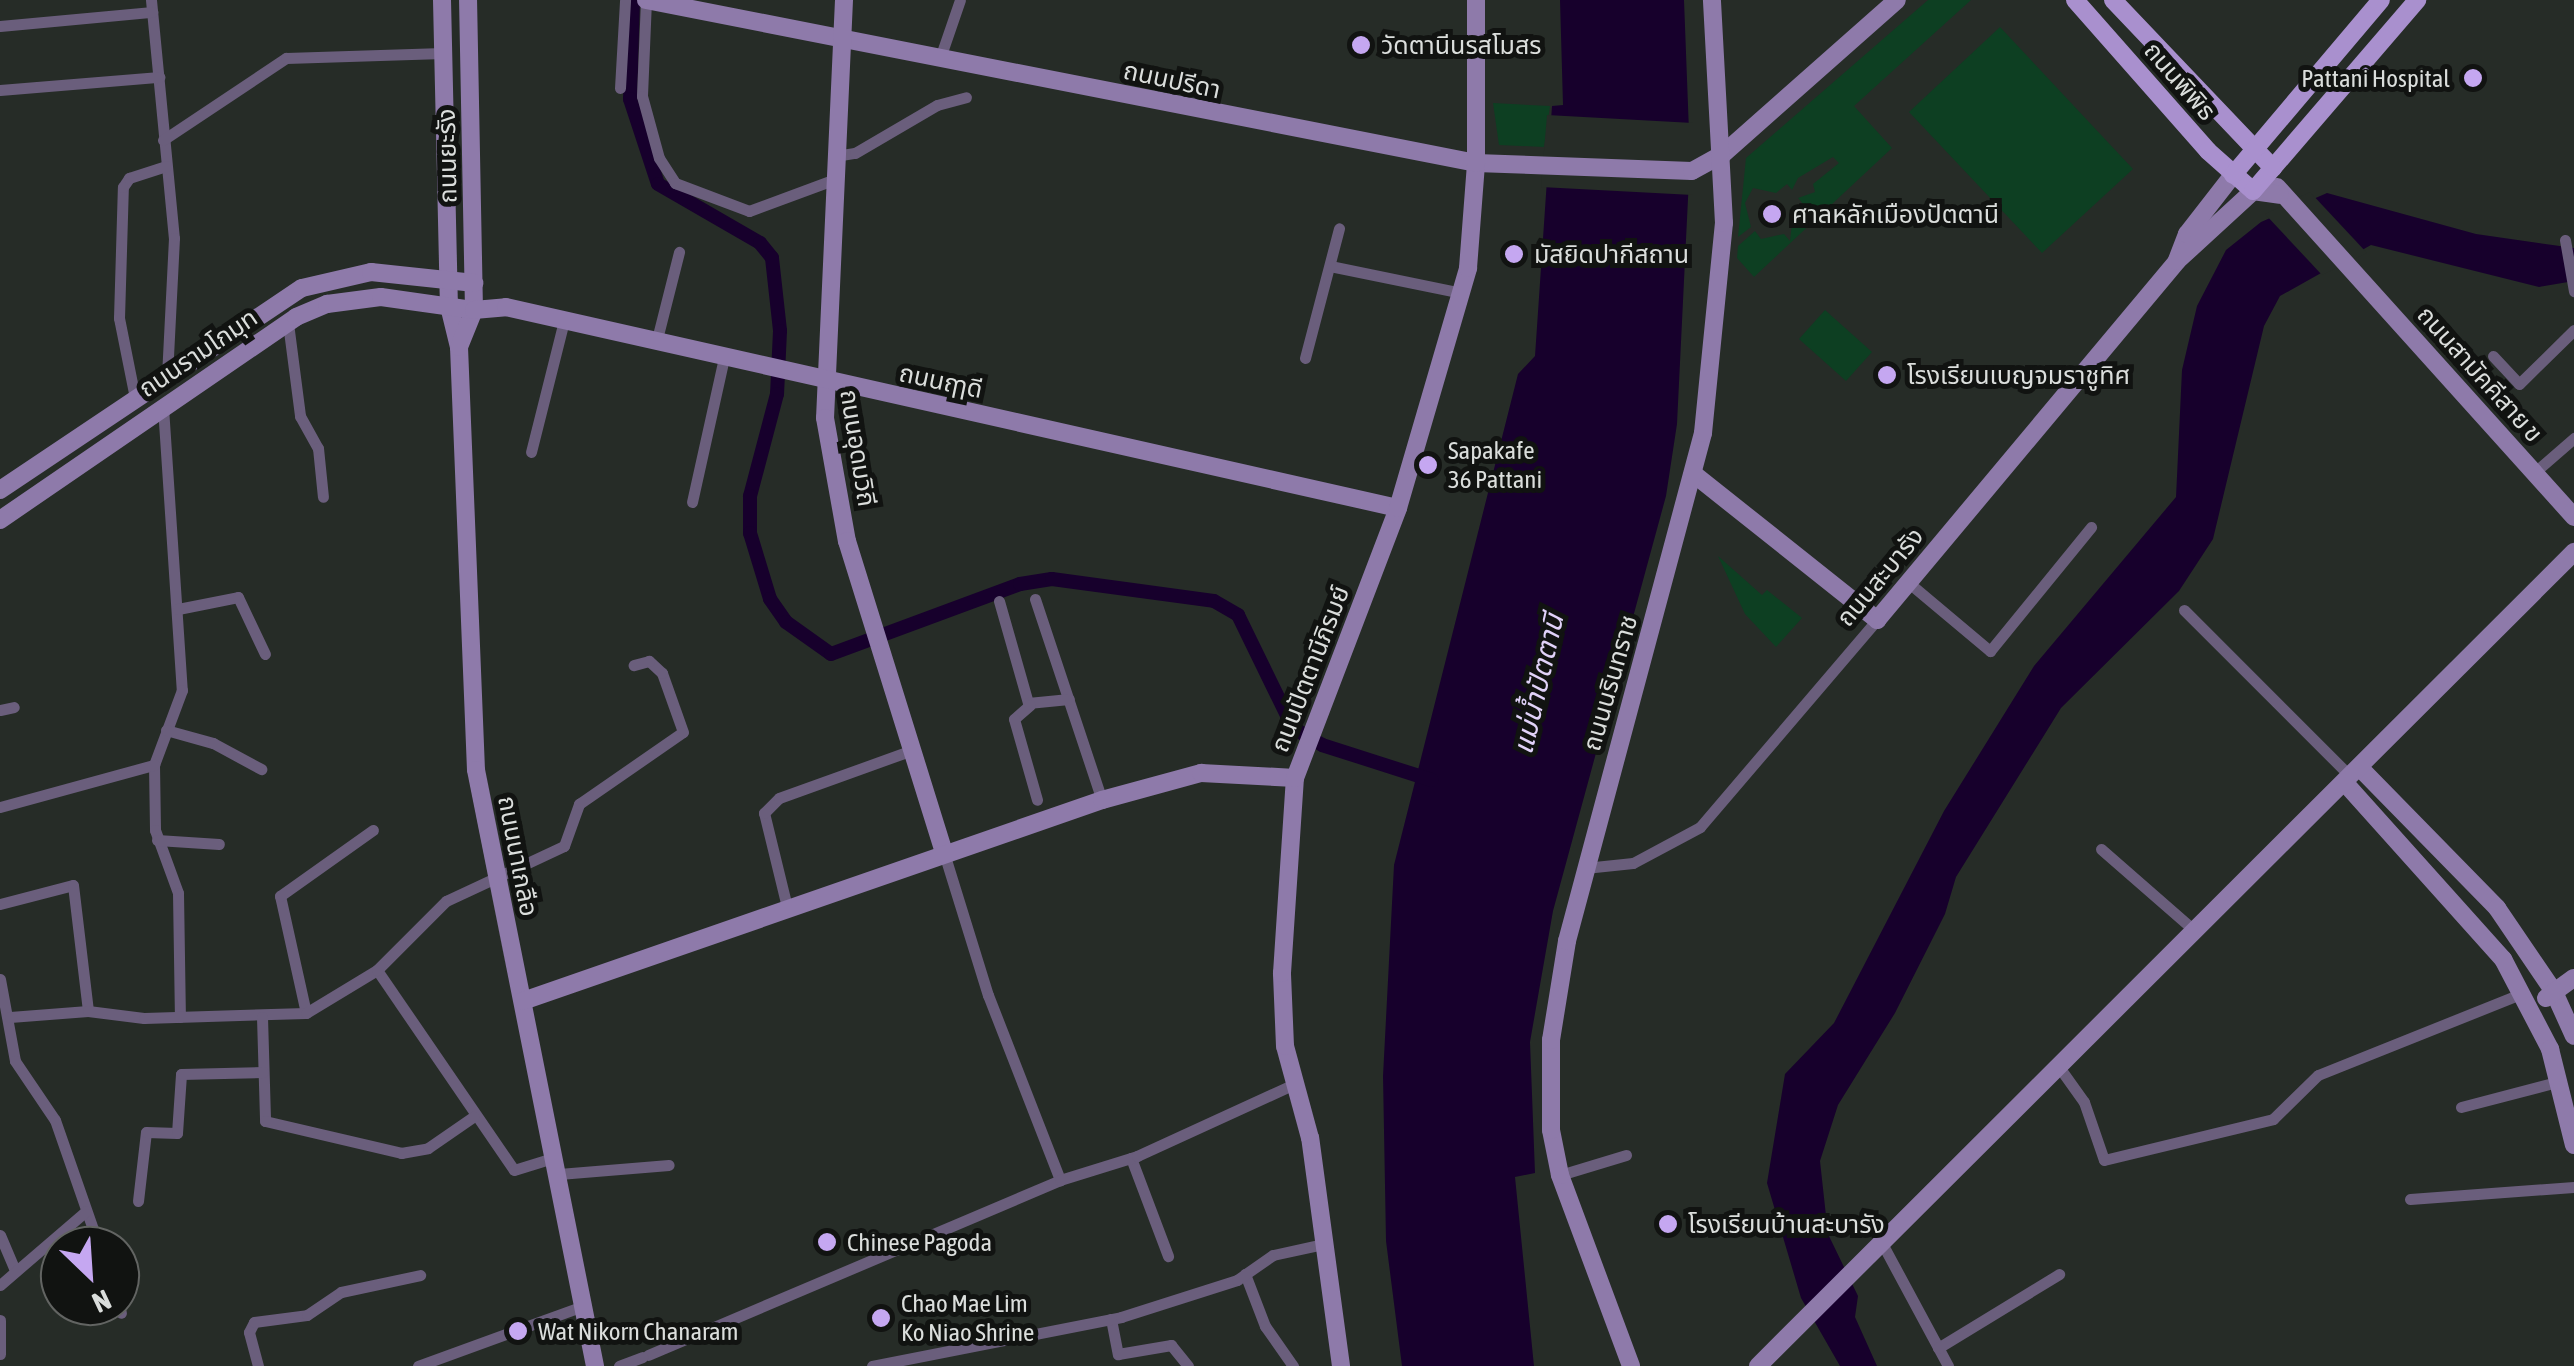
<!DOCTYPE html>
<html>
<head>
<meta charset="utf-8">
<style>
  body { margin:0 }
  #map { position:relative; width:2574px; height:1366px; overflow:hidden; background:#262c27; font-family:"Asap Condensed","Noto Sans Thai",sans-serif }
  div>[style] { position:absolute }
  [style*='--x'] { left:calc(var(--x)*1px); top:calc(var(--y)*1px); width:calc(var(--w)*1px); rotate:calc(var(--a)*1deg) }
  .green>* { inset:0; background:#0d3f22 }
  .water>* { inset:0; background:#17002c }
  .pier>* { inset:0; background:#262c27 }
  .canal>* { height:14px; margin:-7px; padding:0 7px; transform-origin:7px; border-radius:7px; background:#17002c }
  .street>* { height:11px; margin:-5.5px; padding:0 5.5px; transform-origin:5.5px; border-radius:5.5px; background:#6a5e7c }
  .secondary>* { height:18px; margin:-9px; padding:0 9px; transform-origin:9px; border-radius:9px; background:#8e7aaa }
  .primary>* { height:18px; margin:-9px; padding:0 9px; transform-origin:9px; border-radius:9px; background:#a990ce }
  .dots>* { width:28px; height:28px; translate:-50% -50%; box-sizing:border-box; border:5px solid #111311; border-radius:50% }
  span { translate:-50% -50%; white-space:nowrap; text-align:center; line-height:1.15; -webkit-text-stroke:10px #111311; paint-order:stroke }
  .poi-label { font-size:25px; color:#dbdedc }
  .left { translate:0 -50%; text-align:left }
  .right { translate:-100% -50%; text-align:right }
  .street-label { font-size:25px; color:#dbdedc }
  .water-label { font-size:28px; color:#e1d2f9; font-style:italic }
  .north { position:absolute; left:40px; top:1226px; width:100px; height:100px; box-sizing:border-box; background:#111311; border:2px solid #626462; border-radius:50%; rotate:155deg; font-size:28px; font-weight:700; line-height:40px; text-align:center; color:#dbdedc }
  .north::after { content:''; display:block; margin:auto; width:35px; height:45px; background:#c5a7f1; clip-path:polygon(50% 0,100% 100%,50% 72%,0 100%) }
</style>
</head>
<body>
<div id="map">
  <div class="green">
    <div style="clip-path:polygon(1928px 0,1971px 0,1854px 106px,1892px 148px,1754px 277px,1737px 258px,1738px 246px,1755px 231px,1761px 239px,1784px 234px,1790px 241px,1793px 214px,1804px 205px,1798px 198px,1815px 192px,1813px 184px,1839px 163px,1833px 157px,1798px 178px,1792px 190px,1787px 184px,1776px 193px,1753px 188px,1745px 203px,1751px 227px,1738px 237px,1746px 158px)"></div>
    <div style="clip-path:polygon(2000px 27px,2133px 169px,2042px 253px,1909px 112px)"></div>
    <div style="clip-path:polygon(1493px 103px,1550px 106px,1544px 147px,1499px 145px)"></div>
    <div style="clip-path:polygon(1825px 310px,1872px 352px,1846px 381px,1799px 339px)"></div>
    <div style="clip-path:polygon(1718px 556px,1762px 595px,1767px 590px,1802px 618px,1776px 647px,1745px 614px)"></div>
  </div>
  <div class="water">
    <div style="clip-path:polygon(1560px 0,1684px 0,1690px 158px,1677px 424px,1666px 496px,1553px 911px,1530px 1042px,1535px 1173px,1515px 1177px,1534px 1366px,1402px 1366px,1386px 1241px,1383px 1076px,1394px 865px,1518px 374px,1535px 356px,1552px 106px,1563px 105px)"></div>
    <div style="clip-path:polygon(2327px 193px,2476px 234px,2574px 248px,2574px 281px,2539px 287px,2371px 245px,2280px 296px,2264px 326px,2213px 539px,2179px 591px,2061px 708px,1956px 877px,1945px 914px,1895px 1013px,1838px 1105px,1820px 1161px,1828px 1234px,1858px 1296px,1855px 1317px,1877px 1366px,1840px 1366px,1801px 1298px,1767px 1183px,1785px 1074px,1834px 1023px,1944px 811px,2034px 666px,2176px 497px,2182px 370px,2197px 306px,2226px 250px,2261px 222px)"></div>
  </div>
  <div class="pier">
    <div style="clip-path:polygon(1547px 115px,1693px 123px,1693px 195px,1541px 187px)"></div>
    <div style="clip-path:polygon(2310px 192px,2367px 253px,2322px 275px,2265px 214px)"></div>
  </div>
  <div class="canal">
    <div style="--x:633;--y:0;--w:99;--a:91.7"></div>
    <div style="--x:630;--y:99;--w:89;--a:71.8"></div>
    <div style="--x:658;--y:184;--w:118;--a:30"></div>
    <div style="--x:760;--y:243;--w:19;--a:51"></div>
    <div style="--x:772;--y:258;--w:73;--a:83.7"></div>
    <div style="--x:780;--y:331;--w:63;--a:92.7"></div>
    <div style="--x:777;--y:394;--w:106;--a:104.8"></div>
    <div style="--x:750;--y:496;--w:37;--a:90"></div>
    <div style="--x:750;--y:533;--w:69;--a:73.1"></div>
    <div style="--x:770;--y:599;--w:28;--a:55"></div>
    <div style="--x:786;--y:622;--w:55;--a:35.4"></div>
    <div style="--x:831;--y:654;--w:202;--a:-20.3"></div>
    <div style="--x:1020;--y:584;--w:32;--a:-9"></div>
    <div style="--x:1052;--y:579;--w:163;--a:7.7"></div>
    <div style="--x:1214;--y:601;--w:28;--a:30"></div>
    <div style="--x:1238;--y:615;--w:126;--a:64"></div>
    <div style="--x:1293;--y:728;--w:34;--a:30"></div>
    <div style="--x:1322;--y:745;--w:115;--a:17.7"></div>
  </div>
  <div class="street">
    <div style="--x:151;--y:0;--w:239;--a:84.5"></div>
    <div style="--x:174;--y:238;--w:138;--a:92.9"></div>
    <div style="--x:646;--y:0;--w:96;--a:92.4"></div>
    <div style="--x:642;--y:96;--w:64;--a:74.7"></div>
    <div style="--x:659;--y:158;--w:30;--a:57"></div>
    <div style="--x:675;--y:183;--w:79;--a:20.7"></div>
    <div style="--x:749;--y:211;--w:90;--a:-20.3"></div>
    <div style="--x:0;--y:26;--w:153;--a:-5.3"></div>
    <div style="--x:940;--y:58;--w:61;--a:-71"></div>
    <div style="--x:620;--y:88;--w:88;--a:-86.7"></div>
    <div style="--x:0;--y:90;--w:160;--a:-4.7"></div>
    <div style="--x:163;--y:140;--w:148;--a:-33.7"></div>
    <div style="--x:286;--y:58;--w:157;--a:-1.8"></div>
    <div style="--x:835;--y:156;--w:20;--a:-9"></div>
    <div style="--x:855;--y:153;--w:95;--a:-30.3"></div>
    <div style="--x:937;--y:105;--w:30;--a:-15"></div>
    <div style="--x:2565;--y:240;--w:52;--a:80"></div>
    <div style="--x:1330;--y:266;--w:134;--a:11.6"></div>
    <div style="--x:288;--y:323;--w:94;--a:82.6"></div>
    <div style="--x:300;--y:416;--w:37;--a:61"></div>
    <div style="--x:318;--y:448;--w:49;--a:84.2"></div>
    <div style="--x:656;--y:343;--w:94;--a:-75.8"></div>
    <div style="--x:2493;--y:356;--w:38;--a:47"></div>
    <div style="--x:2519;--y:384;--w:77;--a:-44.5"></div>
    <div style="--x:1305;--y:358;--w:134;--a:-75.3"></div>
    <div style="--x:135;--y:398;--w:82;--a:-101.3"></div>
    <div style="--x:119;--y:318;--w:131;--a:-88.3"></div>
    <div style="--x:123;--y:187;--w:11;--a:-56"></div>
    <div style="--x:129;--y:178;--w:39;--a:-18"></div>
    <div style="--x:163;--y:407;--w:284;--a:86.2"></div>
    <div style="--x:182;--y:690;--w:80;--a:110.5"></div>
    <div style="--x:154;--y:765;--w:65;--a:89.1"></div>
    <div style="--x:155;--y:830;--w:67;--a:69.9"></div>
    <div style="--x:178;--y:893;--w:124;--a:89.1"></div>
    <div style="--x:531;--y:452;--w:135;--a:-75.9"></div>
    <div style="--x:2535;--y:472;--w:52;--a:-41.1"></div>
    <div style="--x:692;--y:502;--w:148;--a:-77.5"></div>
    <div style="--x:1909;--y:583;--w:106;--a:40"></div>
    <div style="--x:1990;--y:651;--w:160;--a:-50.8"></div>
    <div style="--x:1035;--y:599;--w:212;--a:71.6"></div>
    <div style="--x:999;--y:601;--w:106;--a:74.1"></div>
    <div style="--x:1028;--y:703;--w:41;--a:-5.6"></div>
    <div style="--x:178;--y:609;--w:61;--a:-11.3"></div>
    <div style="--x:238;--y:597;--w:63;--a:64.7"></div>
    <div style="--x:2184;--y:610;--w:236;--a:45"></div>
    <div style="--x:1030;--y:705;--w:21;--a:139"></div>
    <div style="--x:1014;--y:719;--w:84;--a:74.1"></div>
    <div style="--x:0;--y:710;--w:14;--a:-12"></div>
    <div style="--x:166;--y:730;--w:49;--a:15.5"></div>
    <div style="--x:213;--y:743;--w:55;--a:28.4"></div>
    <div style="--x:0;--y:807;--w:160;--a:-15.3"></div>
    <div style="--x:157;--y:840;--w:62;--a:3.7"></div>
    <div style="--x:2101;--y:849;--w:126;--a:41.1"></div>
    <div style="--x:943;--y:850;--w:152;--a:72.8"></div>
    <div style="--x:988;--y:995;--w:199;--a:68.7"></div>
    <div style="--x:1585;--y:868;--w:48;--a:-5.9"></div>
    <div style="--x:1633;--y:863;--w:76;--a:-28.2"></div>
    <div style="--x:1700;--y:827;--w:272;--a:-49.5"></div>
    <div style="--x:0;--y:904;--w:75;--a:-14.6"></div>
    <div style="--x:73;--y:885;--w:127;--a:83.2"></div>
    <div style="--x:787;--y:907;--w:97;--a:-103.7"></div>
    <div style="--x:764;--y:813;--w:21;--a:-45"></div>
    <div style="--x:779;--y:798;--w:141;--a:-19.8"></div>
    <div style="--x:377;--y:970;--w:242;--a:55.6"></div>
    <div style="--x:514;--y:1170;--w:44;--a:-17.2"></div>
    <div style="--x:0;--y:979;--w:83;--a:79.6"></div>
    <div style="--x:15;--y:1061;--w:71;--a:55.9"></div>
    <div style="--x:55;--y:1120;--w:133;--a:70.8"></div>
    <div style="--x:306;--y:1013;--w:120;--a:-102.5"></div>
    <div style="--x:280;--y:896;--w:114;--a:-35.4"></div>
    <div style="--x:10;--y:1017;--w:78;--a:-4.4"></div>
    <div style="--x:88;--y:1011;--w:56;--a:7.1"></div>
    <div style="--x:144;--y:1018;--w:162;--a:-1.8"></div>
    <div style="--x:306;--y:1013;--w:83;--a:-31.2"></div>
    <div style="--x:377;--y:970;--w:98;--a:-45"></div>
    <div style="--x:446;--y:901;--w:130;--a:-25"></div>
    <div style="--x:564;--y:846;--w:45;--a:-70.3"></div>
    <div style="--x:579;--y:804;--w:126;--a:-34.7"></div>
    <div style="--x:683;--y:732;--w:63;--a:-109.6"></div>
    <div style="--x:662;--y:673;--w:18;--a:-137"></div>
    <div style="--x:649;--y:661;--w:16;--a:165"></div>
    <div style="--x:262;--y:1017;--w:104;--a:88.3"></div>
    <div style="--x:265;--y:1121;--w:140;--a:13.2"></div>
    <div style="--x:401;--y:1153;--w:27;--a:-10"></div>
    <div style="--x:428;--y:1148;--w:55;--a:-34.6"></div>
    <div style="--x:2059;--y:1067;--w:43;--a:54.5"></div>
    <div style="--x:2084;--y:1102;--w:61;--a:71"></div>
    <div style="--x:2104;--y:1160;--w:174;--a:-13.6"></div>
    <div style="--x:2273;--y:1119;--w:63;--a:-44.4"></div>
    <div style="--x:2318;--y:1075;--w:221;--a:-21.8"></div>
    <div style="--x:2461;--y:1107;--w:103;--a:-14.6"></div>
    <div style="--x:1131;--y:1158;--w:105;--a:69.3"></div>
    <div style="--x:559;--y:1174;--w:110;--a:-4.7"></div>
    <div style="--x:1560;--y:1175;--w:69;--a:-16.9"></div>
    <div style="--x:2410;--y:1199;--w:164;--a:-4.2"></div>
    <div style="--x:138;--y:1201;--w:69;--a:-83.4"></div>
    <div style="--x:146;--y:1132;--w:31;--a:2"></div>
    <div style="--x:177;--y:1133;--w:59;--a:-86.1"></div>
    <div style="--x:181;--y:1074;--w:82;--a:-1.4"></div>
    <div style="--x:0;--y:1235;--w:39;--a:67"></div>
    <div style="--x:1884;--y:1247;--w:135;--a:61.7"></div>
    <div style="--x:1245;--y:1274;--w:56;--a:69"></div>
    <div style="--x:1265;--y:1326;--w:49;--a:55"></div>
    <div style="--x:0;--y:1285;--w:113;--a:-40.7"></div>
    <div style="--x:119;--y:1306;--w:7;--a:74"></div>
    <div style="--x:1111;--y:1319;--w:36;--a:79"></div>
    <div style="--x:1118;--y:1354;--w:54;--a:-9.6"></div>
    <div style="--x:1171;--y:1345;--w:27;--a:51"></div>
    <div style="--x:0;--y:1320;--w:34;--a:90"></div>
    <div style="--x:1938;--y:1348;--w:142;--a:-31.4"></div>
    <div style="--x:648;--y:1355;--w:448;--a:-23"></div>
    <div style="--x:1060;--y:1180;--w:81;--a:-17.3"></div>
    <div style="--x:1137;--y:1156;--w:173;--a:-24.6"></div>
    <div style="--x:258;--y:1366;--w:35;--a:-105"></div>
    <div style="--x:249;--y:1332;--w:11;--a:-63"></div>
    <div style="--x:254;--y:1322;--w:53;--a:-7.5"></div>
    <div style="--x:307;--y:1315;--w:41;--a:-34.1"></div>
    <div style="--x:341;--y:1292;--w:81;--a:-12.1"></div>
    <div style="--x:418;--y:1366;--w:176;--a:-20"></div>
    <div style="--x:619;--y:1366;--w:25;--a:-21"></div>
    <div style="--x:872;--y:1366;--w:254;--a:-11.1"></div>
    <div style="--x:1121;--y:1317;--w:122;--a:-17.7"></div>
    <div style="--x:1237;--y:1280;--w:44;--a:-34.8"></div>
    <div style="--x:1273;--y:1255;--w:51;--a:-12.4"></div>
  </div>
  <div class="secondary">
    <div style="--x:442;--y:0;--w:306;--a:88.7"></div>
    <div style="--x:449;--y:306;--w:42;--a:76.3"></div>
    <div style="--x:459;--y:347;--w:423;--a:87.7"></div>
    <div style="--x:476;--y:770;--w:608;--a:78.71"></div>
    <div style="--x:646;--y:0;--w:846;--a:11.11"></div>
    <div style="--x:1476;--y:163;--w:216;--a:2.1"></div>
    <div style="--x:1692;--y:171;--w:35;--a:-29"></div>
    <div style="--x:1723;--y:154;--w:232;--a:-41.5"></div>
    <div style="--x:844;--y:0;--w:418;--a:92.6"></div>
    <div style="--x:825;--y:418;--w:125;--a:79.9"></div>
    <div style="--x:847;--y:541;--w:324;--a:72.7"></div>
    <div style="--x:2277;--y:187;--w:444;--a:48"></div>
    <div style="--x:2177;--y:260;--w:28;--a:-69"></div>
    <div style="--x:2187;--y:234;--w:75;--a:-52.1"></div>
    <div style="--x:459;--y:347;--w:40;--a:-68"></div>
    <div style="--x:474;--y:310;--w:310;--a:-91.1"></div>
    <div style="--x:1695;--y:475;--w:233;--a:38.5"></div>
    <div style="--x:1877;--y:620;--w:468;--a:-50.1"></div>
    <div style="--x:2177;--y:261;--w:103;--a:-42.6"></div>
    <div style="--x:2253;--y:191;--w:27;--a:8"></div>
    <div style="--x:0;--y:490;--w:363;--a:-33.8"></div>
    <div style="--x:302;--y:288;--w:71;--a:-13.1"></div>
    <div style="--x:371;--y:272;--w:104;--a:6.1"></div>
    <div style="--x:0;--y:520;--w:359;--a:-34.4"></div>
    <div style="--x:296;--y:317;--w:34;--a:-23"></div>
    <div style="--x:327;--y:304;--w:54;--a:-7.4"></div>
    <div style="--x:381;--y:297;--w:94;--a:8"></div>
    <div style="--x:474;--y:310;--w:32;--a:-5"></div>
    <div style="--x:506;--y:307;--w:914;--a:12.7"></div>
    <div style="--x:2360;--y:768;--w:196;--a:45.6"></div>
    <div style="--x:2497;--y:908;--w:102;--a:55.8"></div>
    <div style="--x:2554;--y:992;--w:48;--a:65.6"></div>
    <div style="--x:2345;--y:783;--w:237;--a:48.1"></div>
    <div style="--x:2503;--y:959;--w:102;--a:62.4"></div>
    <div style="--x:2550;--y:1049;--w:99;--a:76"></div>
    <div style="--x:2546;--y:998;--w:34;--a:-36"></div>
    <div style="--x:523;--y:1001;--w:613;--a:-19.14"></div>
    <div style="--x:1102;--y:800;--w:103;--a:-15.3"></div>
    <div style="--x:1201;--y:773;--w:94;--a:3"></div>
    <div style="--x:1341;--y:1366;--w:230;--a:-97.7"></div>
    <div style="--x:1310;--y:1138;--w:95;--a:-105.2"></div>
    <div style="--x:1285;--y:1046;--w:73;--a:-92.4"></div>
    <div style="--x:1282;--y:973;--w:195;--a:-86.2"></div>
    <div style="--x:1295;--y:778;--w:289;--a:-69.1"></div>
    <div style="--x:1398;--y:508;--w:250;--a:-73.7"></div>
    <div style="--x:1468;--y:268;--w:105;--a:-85.6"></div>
    <div style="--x:1476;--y:163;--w:163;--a:-90"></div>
    <div style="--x:1631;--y:1366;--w:204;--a:-110.4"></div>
    <div style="--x:1560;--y:1175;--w:46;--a:-101.3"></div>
    <div style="--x:1551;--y:1130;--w:90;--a:-90"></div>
    <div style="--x:1551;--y:1040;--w:100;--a:-80.8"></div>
    <div style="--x:1567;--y:941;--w:526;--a:-75.01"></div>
    <div style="--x:1703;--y:433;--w:211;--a:-84.3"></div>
    <div style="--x:1724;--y:223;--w:223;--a:-93.1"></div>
    <div style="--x:1758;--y:1366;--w:1153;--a:-44.93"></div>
  </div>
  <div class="primary">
    <div style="--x:2075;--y:0;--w:201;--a:48.6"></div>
    <div style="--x:2208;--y:151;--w:60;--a:41.6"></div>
    <div style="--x:2253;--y:191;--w:252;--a:-49.3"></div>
    <div style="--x:2113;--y:0;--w:232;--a:46.4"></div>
    <div style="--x:2233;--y:175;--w:229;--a:-49.8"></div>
  </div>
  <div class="dots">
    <div style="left:1361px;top:45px;background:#c5a7f1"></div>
    <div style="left:2473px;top:78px;background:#c5a7f1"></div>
    <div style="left:1772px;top:214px;background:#c5a7f1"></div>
    <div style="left:1514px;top:254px;background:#c5a7f1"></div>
    <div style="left:1887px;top:375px;background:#c5a7f1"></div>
    <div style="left:1428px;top:465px;background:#c5a7f1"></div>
    <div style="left:1668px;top:1224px;background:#c5a7f1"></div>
    <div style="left:827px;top:1242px;background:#c5a7f1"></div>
    <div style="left:881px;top:1318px;background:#c5a7f1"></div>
    <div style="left:518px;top:1331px;background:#c5a7f1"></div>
  </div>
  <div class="poi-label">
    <span class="left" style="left:1381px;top:45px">วัดตานีนรสโมสร</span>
    <span class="right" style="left:2450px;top:78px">Pattani Hospital</span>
    <span class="left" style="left:1792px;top:214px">ศาลหลักเมืองปัตตานี</span>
    <span class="left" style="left:1534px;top:254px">มัสยิดปากีสถาน</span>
    <span class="left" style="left:1907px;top:375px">โรงเรียนเบญจมราชูทิศ</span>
    <span class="left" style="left:1448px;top:465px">Sapakafe<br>36 Pattani</span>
    <span class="left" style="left:1688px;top:1224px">โรงเรียนบ้านสะบารัง</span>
    <span class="left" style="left:847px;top:1242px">Chinese Pagoda</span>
    <span class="left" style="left:901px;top:1318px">Chao Mae Lim<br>Ko Niao Shrine</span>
    <span class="left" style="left:538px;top:1331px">Wat Nikorn Chanaram</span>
  </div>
  <div class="street-label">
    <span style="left:1172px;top:80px;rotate:12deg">ถนนปรีดา</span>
    <span style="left:2180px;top:81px;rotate:49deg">ถนนพิพิธ</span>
    <span style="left:447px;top:156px;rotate:-91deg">ถนนยะรัง</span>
    <span style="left:198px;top:353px;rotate:-34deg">ถนนรามโกมุท</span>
    <span style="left:2480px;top:374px;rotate:48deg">ถนนสามัคคีสาย ข</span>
    <span style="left:941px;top:381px;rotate:12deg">ถนนฤๅดี</span>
    <span style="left:858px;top:448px;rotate:81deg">ถนนอุดมวิถี</span>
    <span style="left:1880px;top:577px;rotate:-50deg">ถนนสะบารัง</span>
    <span style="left:1310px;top:669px;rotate:-69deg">ถนนปัตตานีภิรมย์</span>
    <span style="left:1610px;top:683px;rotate:-74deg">ถนนนรินทราช</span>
    <span style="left:518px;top:856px;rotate:79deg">ถนนนาเกลือ</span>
  </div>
  <div class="water-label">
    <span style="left:1538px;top:684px;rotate:-77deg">แม่น้ำปัตตานี</span>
  </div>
  <div class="north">N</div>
</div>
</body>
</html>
